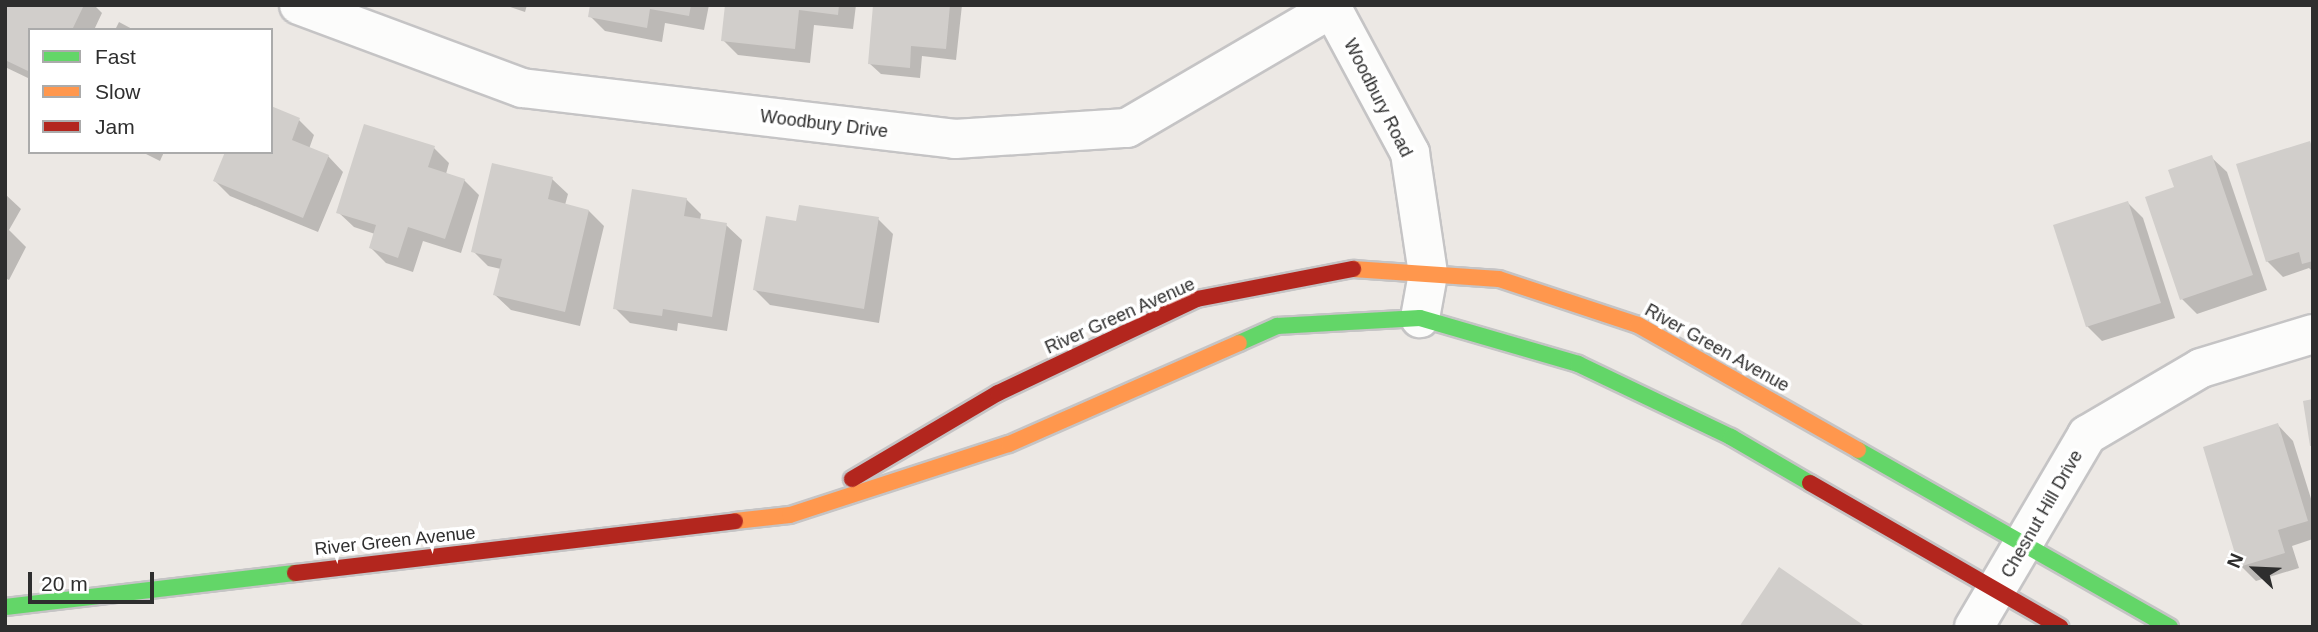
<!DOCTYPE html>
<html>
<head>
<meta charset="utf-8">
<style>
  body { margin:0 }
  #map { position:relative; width:2318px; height:632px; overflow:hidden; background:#ece8e4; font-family:Arial,sans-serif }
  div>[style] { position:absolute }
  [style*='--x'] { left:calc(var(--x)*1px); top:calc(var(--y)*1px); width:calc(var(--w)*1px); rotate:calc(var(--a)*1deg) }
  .shadow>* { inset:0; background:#0003 }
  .building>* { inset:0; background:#d1cecb }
  .roads { filter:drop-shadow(2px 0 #c5c4c5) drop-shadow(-2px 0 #c5c4c5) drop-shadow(0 2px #c5c4c5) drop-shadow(0 -2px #c5c4c5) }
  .street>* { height:38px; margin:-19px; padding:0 19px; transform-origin:19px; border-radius:19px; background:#fcfcfb }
  .fast>* { height:16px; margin:-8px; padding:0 8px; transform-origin:8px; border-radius:8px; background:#63d668 }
  .slow>* { height:16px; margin:-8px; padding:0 8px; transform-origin:8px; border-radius:8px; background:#ff974d }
  .jam>* { height:16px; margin:-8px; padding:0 8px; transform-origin:8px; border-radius:8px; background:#b3261e }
  span { translate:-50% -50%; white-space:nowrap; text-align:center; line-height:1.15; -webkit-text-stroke:7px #fff; paint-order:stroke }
  .street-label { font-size:18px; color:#2e2e2e }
  .frame { position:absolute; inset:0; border:7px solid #2e2e2e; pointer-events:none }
  .legend { position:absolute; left:28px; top:28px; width:245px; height:126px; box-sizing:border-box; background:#fff; border:2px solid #ababab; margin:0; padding:9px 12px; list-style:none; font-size:21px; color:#2e2e2e }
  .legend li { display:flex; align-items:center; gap:14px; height:35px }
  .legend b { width:35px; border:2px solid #ababab }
  .north { position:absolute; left:2220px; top:534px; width:70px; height:70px; -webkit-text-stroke:5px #fff; paint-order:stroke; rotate:293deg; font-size:19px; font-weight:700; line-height:28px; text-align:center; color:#2e2e2e }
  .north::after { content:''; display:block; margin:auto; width:24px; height:32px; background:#2e2e2e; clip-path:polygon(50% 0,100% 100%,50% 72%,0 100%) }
  .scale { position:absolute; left:28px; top:572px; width:126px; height:32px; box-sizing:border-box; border:4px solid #2e2e2e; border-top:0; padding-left:9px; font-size:21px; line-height:24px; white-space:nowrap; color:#2e2e2e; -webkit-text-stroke:5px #fff; paint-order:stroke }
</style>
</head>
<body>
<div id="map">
  <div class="shadow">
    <div style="clip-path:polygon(5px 5px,94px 5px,102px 13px,94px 30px,30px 30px,30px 79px,5px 67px)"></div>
    <div style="clip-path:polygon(504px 5px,527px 5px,525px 12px)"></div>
    <div style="clip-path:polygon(592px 5px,709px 5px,704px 30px,665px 23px,662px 42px,605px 31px,590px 16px)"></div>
    <div style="clip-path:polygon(727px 5px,856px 5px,853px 29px,814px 25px,810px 63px,738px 55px,723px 40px)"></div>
    <div style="clip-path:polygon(875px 5px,962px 5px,956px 60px,922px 56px,920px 78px,881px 74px,869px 63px)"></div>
    <div style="clip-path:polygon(119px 22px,134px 30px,115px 30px)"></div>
    <div style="clip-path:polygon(299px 120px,314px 135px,309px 149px,328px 156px,343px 172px,318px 232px,230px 196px,215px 181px,271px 152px)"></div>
    <div style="clip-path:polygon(2309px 143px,2313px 146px,2313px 272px,2309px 268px,2283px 277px,2267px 261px)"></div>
    <div style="clip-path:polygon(434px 148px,449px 163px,446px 174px,464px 180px,479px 195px,461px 253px,423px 241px,413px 272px,386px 263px,371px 248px,375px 234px,354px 227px,338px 212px)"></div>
    <div style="clip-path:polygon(142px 152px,164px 152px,160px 161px)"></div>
    <div style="clip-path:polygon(2211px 157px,2227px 172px,2267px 290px,2197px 314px,2182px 299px,2176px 188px)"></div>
    <div style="clip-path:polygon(552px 179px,568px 194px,565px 205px,589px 211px,604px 226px,580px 326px,511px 310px,495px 295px,501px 269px,488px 266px,473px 251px)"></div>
    <div style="clip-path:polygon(5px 194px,21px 209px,9px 230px,26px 247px,9px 280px,5px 278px)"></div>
    <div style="clip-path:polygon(686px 199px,701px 214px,700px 221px,726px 225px,742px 240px,727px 331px,678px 323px,677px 331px,630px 323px,615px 308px)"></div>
    <div style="clip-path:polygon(2128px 203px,2143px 218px,2175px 318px,2102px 341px,2087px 326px)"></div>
    <div style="clip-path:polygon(878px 219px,893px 234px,879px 323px,770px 305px,755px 290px,798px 223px)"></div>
    <div style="clip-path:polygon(2278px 425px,2293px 441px,2313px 505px,2313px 539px,2292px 546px,2299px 568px,2256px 581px,2241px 566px)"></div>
  </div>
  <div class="building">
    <div style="clip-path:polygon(5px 5px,84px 5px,72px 30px,30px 30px,30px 72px,5px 60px)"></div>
    <div style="clip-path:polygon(590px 5px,691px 5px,689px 16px,650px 9px,647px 28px,588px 17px)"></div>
    <div style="clip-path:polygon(725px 5px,839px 5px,838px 15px,799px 10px,795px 49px,721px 41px)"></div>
    <div style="clip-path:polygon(873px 5px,950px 5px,946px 49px,911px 46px,910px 68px,868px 64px)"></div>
    <div style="clip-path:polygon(271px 106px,300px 118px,292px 140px,329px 155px,303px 218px,213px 181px,225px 152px,271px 152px)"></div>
    <div style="clip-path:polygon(364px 124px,435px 146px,428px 167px,465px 179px,445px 239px,408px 227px,398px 258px,369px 248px,376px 225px,336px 213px)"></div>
    <div style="clip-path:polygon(2310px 141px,2313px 150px,2313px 261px,2302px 264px,2299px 252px,2266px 262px,2236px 164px)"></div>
    <div style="clip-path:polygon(2212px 155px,2253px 275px,2180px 300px,2145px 197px,2174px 187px,2168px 170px)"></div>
    <div style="clip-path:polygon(492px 163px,553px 177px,548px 199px,589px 210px,565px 312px,493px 295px,502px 259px,471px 252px)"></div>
    <div style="clip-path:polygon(632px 189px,687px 198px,684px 216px,727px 223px,712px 317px,663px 309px,662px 316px,613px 309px)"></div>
    <div style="clip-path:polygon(2128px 201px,2161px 303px,2086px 327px,2053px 225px)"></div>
    <div style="clip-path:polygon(799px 205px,879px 217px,864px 309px,753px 290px,766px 216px,796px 221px)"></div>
    <div style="clip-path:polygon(2313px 399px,2313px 446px,2310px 446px,2303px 401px)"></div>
    <div style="clip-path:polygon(2278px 423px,2308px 521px,2278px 530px,2285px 553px,2239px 567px,2203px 447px)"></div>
    <div style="clip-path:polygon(1779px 567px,1866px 627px,1739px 627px)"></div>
  </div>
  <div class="roads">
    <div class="street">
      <div style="--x:299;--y:5;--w:238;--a:20.4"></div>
      <div style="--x:522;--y:88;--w:436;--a:6.7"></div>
      <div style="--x:955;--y:139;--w:172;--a:-3.7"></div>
      <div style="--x:1127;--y:128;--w:238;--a:-30.3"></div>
      <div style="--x:1334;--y:5;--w:4;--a:124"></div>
      <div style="--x:1332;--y:8;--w:165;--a:61.7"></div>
      <div style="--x:1410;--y:153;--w:122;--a:81.5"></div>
      <div style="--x:1428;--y:274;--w:45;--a:100.3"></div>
      <div style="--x:1974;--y:627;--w:223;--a:-59.5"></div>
      <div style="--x:2087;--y:435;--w:132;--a:-30.4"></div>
      <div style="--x:2201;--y:368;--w:117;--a:-16.9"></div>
    </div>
    <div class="fast">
      <div style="--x:1239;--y:343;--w:42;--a:-24.1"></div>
      <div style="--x:1277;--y:326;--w:143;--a:-3.2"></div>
      <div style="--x:1420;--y:318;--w:165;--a:16.2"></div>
      <div style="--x:1578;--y:364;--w:170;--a:25.5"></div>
      <div style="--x:1731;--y:437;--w:91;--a:30.2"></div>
      <div style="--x:1858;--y:450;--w:359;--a:29.6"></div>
      <div style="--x:5;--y:607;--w:292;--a:-6.7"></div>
    </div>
    <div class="slow">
      <div style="--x:1353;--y:269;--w:146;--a:3.9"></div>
      <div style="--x:1499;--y:279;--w:146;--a:18.3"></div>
      <div style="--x:1638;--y:325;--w:253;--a:29.6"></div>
      <div style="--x:735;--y:521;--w:55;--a:-6.2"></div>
      <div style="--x:790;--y:515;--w:230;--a:-18"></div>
      <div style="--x:1009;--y:444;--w:251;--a:-23.7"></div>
    </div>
    <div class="jam">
      <div style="--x:852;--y:479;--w:169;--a:-30.5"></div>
      <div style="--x:998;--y:393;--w:220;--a:-25.3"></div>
      <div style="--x:1197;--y:299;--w:159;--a:-10.9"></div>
      <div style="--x:1810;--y:483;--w:289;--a:29.9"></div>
      <div style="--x:295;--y:573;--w:443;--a:-6.7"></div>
    </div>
  </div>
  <div class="street-label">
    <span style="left:1378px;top:98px;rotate:63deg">Woodbury Road</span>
    <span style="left:824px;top:124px;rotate:7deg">Woodbury Drive</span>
    <span style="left:1120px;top:316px;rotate:-24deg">River Green Avenue</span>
    <span style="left:1717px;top:348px;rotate:29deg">River Green Avenue</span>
    <span style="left:2042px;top:514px;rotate:-60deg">Chesnut Hill Drive</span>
    <span style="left:395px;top:541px;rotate:-6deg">River Green Avenue</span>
  </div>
  <div class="frame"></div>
  <ul class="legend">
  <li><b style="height:9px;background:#63d668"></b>Fast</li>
  <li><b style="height:9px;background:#ff974d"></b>Slow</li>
  <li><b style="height:9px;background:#b3261e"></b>Jam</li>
  </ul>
  <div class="north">N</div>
  <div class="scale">20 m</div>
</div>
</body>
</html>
